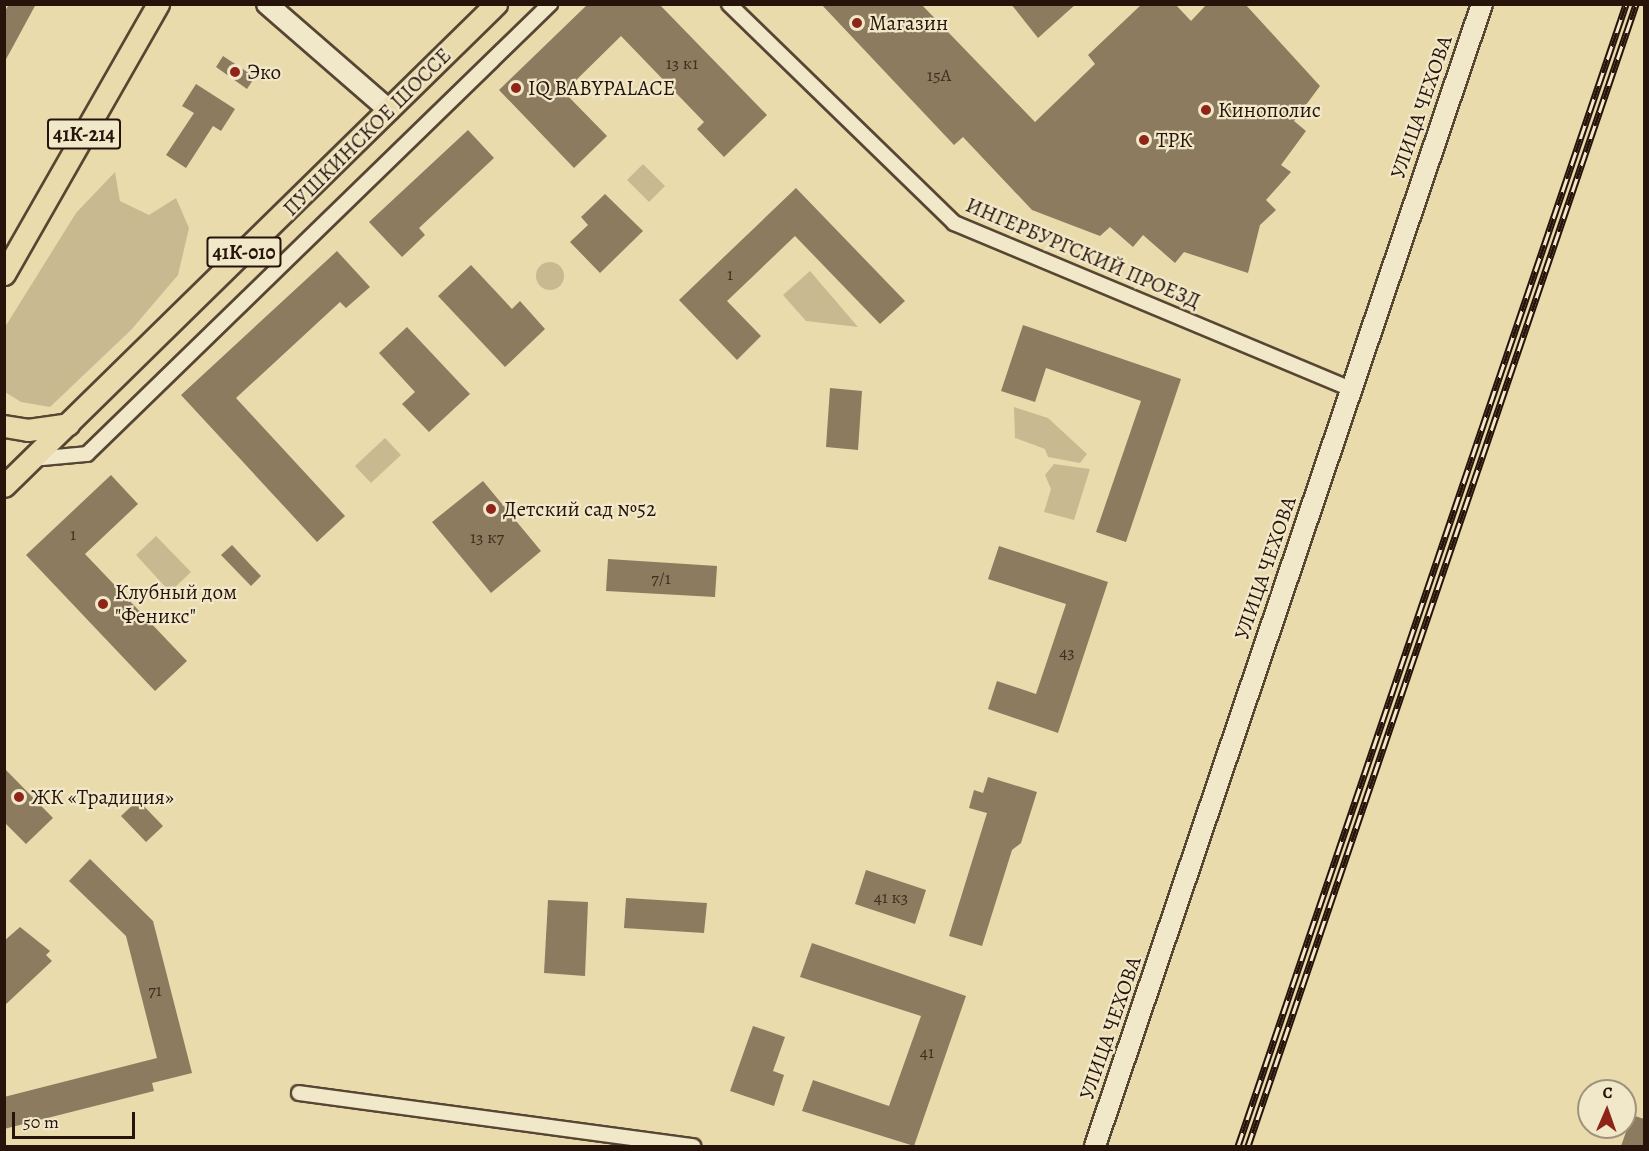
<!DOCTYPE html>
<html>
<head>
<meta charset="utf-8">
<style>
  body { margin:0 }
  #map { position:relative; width:1649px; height:1151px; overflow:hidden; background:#eadbad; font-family:Alegreya,serif }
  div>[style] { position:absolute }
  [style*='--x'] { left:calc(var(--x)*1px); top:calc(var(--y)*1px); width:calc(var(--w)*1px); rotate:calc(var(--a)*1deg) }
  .green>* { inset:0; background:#c9b991 }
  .round { border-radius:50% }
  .building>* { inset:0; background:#8c7b5f }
  .roads { filter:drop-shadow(2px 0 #574633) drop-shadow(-2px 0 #574633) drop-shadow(0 2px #574633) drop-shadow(0 -2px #574633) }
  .street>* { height:14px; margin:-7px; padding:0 7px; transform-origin:7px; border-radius:7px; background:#f1e8ca }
  .secondary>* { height:20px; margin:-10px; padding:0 10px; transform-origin:10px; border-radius:10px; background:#f1e8ca }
  .primary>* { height:21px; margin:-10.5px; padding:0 10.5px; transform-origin:10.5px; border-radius:10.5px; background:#eadbad }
  .rail>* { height:7px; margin-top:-3.5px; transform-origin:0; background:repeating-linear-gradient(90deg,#f1e8ca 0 14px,#26140a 0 28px); box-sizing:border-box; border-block:2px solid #26140a }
  .dots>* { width:16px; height:16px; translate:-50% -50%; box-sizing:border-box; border:3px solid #f1e8ca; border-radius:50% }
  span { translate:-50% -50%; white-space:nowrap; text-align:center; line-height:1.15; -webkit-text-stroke:4.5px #f1e8ca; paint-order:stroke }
  .number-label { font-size:18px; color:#402e1f }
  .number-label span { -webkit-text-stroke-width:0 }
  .shield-label span { padding:2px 4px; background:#f1e8ca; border:2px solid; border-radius:4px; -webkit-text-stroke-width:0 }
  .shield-label { font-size:20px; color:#26140a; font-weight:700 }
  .poi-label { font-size:21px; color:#26140a }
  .left { translate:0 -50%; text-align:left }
  .street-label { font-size:21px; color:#26140a }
  .frame { position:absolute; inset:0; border:6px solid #26140a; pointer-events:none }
  .north { position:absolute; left:1577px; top:1079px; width:60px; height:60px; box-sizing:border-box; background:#f1e8ca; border:2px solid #a0937d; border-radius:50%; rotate:2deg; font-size:16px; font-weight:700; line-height:24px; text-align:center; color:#26140a }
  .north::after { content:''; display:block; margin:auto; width:21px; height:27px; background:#8f2418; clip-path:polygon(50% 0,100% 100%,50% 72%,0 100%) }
  .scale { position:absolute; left:12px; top:1112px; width:123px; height:27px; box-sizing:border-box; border:3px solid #26140a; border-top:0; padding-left:8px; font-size:18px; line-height:21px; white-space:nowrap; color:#26140a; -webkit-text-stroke:4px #f1e8ca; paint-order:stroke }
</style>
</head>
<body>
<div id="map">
  <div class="green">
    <div style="clip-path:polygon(643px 164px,665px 186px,649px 202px,627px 180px)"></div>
    <div style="clip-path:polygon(115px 172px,120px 201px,149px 215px,176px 198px,189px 228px,178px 275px,131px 330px,50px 407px,21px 402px,5px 392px,5px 327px,76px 213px)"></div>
    <div class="round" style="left:536px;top:262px;width:28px;height:28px"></div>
    <div style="clip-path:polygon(810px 271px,858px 327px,806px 321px,783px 295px)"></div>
    <div style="clip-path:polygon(1014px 407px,1048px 418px,1087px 454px,1080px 463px,1048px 457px,1045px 449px,1015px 438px)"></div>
    <div style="clip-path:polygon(385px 438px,401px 455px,371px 483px,355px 466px)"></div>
    <div style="clip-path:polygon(1054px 464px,1090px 469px,1074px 520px,1044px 512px,1051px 489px,1045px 475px)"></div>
    <div style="clip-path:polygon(156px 536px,191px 572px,170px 592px,136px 555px)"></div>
  </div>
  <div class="building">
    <div style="clip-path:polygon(9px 4px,36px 4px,4px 63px,4px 13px)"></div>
    <div style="clip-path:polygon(588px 4px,659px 4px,767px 115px,724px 157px,697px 129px,704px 122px,621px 36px,564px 92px,607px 136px,574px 168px,499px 90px)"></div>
    <div style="clip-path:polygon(821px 4px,921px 4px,1035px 122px,1095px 64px,1088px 55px,1142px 4px,1175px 4px,1191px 21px,1207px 4px,1245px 4px,1320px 86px,1294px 121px,1306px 131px,1281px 165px,1291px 172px,1266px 200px,1276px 210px,1260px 225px,1248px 273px,1184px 252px,1175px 263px,1143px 235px,1133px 247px,1110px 227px,1100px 236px,1032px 210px,963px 137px,954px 145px)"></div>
    <div style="clip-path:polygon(1011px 4px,1076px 4px,1038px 38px)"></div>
    <div style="clip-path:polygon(223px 56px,255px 77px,247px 89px,216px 67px)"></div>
    <div style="clip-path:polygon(196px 84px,235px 109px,221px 131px,213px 126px,186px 168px,166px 155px,194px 113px,182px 106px)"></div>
    <div style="clip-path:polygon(468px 130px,494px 158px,419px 228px,425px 235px,402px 257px,369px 222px)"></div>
    <div style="clip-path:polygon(796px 188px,905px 301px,880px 324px,795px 236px,727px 301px,761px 336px,737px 360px,679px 300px)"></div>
    <div style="clip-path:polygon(605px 194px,643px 231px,600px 273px,570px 242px,588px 225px,581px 217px)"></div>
    <div style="clip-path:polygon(337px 251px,370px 287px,346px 308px,340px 302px,236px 398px,345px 516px,317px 542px,181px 395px)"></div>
    <div style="clip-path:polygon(471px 265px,512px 309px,520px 301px,545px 329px,505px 367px,438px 296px)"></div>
    <div style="clip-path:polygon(1023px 325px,1181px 379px,1126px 542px,1096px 532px,1141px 401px,1046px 368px,1035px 402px,1001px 391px)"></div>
    <div style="clip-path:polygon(407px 327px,470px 394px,429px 432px,402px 404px,415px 392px,379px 353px)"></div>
    <div style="clip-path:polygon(830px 388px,862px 391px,858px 450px,826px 447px)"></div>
    <div style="clip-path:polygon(111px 475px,138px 504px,85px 554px,187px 661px,155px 691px,26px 555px)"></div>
    <div style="clip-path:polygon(483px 481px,541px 551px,491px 593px,432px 522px)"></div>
    <div style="clip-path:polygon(232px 545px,261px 576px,251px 586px,221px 555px)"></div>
    <div style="clip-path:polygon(999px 546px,1108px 582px,1058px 733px,988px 709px,997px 681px,1036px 694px,1066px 604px,988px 579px)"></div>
    <div style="clip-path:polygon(608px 559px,717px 566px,715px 597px,606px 591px)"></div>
    <div style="clip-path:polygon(4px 768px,53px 818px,26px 844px,4px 822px)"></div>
    <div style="clip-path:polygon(988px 777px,1037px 792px,1021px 843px,1012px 850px,982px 946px,949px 936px,987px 813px,969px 808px,974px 790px,983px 793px)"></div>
    <div style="clip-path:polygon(138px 800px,163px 826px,146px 842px,121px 816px)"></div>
    <div style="clip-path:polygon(90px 859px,153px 921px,192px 1073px,152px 1083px,154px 1091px,4px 1129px,4px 1097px,157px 1058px,126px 936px,69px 881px)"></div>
    <div style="clip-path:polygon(866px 870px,926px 890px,915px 924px,855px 904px)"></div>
    <div style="clip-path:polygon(626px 898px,707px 903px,704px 933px,624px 928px)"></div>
    <div style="clip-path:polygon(548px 900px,588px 902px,585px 976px,544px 973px)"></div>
    <div style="clip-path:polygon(20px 927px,50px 951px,46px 955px,52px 961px,4px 1006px,4px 941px)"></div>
    <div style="clip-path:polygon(812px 943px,966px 996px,914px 1146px,802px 1111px,813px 1080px,889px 1106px,921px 1016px,800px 977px)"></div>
    <div style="clip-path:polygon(753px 1026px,785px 1037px,773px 1071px,784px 1075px,774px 1106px,730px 1091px)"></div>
    <div style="clip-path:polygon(1632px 1115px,1644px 1119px,1644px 1146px,1621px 1146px)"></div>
  </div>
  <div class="roads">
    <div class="street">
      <div style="--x:729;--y:4;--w:314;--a:44.2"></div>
      <div style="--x:954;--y:223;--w:430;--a:22.7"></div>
      <div style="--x:33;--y:459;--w:54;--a:-5.3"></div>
      <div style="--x:87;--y:454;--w:646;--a:-44.18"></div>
      <div style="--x:299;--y:1093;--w:398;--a:7.7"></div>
    </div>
    <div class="secondary">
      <div style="--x:267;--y:4;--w:162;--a:41"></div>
      <div style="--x:1095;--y:1146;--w:1206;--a:-71.28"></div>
    </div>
    <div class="primary">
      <div style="--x:4;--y:274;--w:311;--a:-60.3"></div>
      <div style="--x:4;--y:426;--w:24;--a:9"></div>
      <div style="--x:28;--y:430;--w:41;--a:-8.3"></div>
      <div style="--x:4;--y:486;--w:689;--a:-44.41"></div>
    </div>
  </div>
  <div class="rail">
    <div style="--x:1238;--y:1146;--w:1206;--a:-71.23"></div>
    <div style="--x:1248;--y:1146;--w:1206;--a:-71.23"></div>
  </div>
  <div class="dots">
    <div style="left:857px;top:23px;background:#8f2418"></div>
    <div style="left:235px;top:72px;background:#8f2418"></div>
    <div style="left:516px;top:88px;background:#8f2418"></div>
    <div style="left:1206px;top:110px;background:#8f2418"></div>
    <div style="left:1144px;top:140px;background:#8f2418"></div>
    <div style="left:491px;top:509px;background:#8f2418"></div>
    <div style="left:103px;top:604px;background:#8f2418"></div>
    <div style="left:19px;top:797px;background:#8f2418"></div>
  </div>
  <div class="number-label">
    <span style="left:682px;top:63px">13 к1</span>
    <span style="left:939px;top:75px">15А</span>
    <span style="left:730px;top:274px">1</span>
    <span style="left:73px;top:534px">1</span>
    <span style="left:487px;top:537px">13 к7</span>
    <span style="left:661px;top:578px">7/1</span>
    <span style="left:1067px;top:652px">43</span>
    <span style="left:891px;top:897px">41 к3</span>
    <span style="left:155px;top:990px">71</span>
    <span style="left:927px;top:1052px">41</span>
  </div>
  <div class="shield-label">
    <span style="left:84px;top:134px">41К-214</span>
    <span style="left:244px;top:252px">41К-010</span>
  </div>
  <div class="poi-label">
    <span class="left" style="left:869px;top:23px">Магазин</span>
    <span class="left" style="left:247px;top:72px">Эко</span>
    <span class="left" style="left:528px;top:88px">IQ BABYPALACE</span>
    <span class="left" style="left:1218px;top:110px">Кинополис</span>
    <span class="left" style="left:1156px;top:140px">ТРК</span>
    <span class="left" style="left:503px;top:509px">Детский сад №52</span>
    <span class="left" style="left:115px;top:604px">Клубный дом<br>"Феникс"</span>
    <span class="left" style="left:31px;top:797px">ЖК «Традиция»</span>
  </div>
  <div class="street-label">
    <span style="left:1421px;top:107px;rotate:-71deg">УЛИЦА ЧЕХОВА</span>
    <span style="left:367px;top:132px;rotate:-45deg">ПУШКИНСКОЕ ШОССЕ</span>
    <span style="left:1083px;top:253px;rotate:23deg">ИНГЕРБУРГСКИЙ ПРОЕЗД</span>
    <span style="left:1265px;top:568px;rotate:-71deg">УЛИЦА ЧЕХОВА</span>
    <span style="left:1110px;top:1028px;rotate:-71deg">УЛИЦА ЧЕХОВА</span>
  </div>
  <div class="frame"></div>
  <div class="north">С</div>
  <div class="scale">50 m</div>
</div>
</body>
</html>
